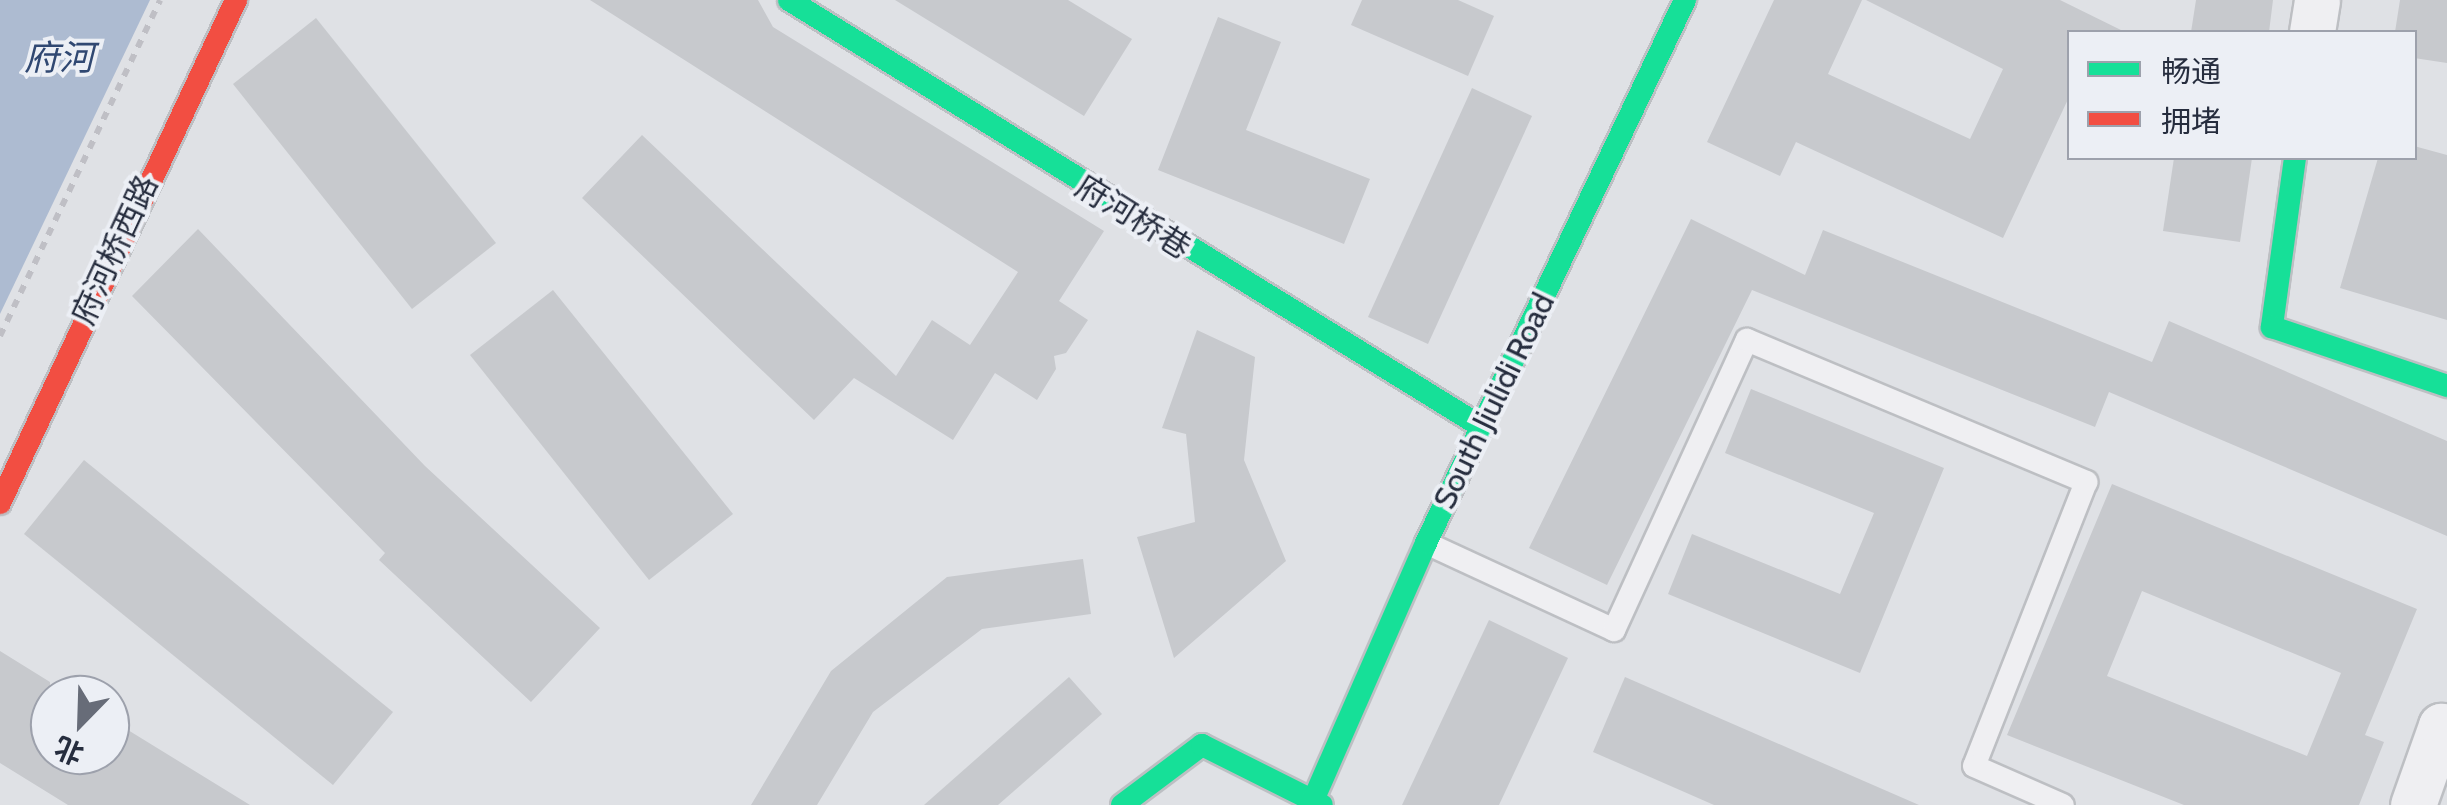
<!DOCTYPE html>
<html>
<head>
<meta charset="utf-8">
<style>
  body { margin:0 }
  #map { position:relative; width:2447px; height:805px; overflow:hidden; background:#dfe1e5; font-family:Cabin,"Noto Sans SC",sans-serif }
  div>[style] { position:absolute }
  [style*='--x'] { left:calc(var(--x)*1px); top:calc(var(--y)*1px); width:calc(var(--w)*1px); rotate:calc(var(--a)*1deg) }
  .water>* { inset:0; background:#adbbd1 }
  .building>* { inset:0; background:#c7c9cd }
  .path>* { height:6px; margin-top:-3px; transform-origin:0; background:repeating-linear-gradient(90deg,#bfbfc5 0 8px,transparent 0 16px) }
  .roads { filter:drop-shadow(2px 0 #bdbfc3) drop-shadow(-2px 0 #bdbfc3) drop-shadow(0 2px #bdbfc3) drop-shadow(0 -2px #bdbfc3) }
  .lane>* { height:22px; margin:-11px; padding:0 11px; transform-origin:11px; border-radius:11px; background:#efeff2 }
  .street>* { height:45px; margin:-22.5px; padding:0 22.5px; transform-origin:22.5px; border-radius:22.5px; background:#efeff2 }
  .fast>* { height:22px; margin:-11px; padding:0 11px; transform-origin:11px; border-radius:11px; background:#16e098 }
  .jam>* { height:22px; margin:-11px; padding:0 11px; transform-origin:11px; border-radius:11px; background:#f24e42 }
  span { translate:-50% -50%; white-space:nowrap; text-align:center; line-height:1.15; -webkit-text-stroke:8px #eceff5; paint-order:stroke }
  .street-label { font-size:32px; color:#262d3e }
  .water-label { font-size:35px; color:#304872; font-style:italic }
  .legend { position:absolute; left:2067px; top:30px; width:350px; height:130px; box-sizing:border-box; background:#eceff5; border:2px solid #9da1ac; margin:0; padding:12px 18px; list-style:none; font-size:30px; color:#262d3e }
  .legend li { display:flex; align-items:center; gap:20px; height:50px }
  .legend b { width:50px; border:2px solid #9da1ac }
  .north { position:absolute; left:30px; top:675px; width:100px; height:100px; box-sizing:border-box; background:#eceff5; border:2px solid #9da1ac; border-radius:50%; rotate:203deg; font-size:28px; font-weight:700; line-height:40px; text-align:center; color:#262d3e }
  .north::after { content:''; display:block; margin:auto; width:35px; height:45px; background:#676c78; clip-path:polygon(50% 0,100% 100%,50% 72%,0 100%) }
</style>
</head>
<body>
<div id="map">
  <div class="water">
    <div style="clip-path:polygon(0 0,150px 0,0 314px)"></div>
  </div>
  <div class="building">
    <div style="clip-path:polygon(590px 0,758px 0,773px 27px,1104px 231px,1059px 301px,1088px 320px,1066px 353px,1054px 356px,1056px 369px,1037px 400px,995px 373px,953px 440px,854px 378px,814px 420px,582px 198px,642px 135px,896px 376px,932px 320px,970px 345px,1018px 272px)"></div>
    <div style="clip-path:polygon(895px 0,1068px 0,1132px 39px,1084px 116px)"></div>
    <div style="clip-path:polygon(1362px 0,1458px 0,1494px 16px,1468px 76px,1351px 25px)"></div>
    <div style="clip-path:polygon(1774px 0,1862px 0,1828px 74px,1970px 139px,2003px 69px,1866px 0,2060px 0,2125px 32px,2070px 32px,2070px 95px,2003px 238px,1796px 142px,1780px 176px,1707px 142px)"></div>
    <div style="clip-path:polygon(2196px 0,2273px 0,2269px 32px,2191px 32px)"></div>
    <div style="clip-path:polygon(2400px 0,2447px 0,2447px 63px,2414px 58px,2414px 32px,2395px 32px)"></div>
    <div style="clip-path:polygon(1218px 17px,1281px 42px,1246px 130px,1370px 179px,1344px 244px,1158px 170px)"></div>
    <div style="clip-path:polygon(316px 18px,496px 243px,412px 309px,233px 84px)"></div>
    <div style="clip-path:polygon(1472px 88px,1532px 116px,1428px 344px,1368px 317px)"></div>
    <div style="clip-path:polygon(2414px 146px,2447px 155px,2447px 320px,2340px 288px,2378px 158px,2414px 158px)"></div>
    <div style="clip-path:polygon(2174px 158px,2252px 158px,2240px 242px,2163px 231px)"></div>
    <div style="clip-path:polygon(1691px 219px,1805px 275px,1823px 230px,2152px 362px,2169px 321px,2447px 441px,2447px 536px,2109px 392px,2095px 427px,1752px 290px,1607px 585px,1529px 548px)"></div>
    <div style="clip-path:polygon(198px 229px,425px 466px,600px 628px,531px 702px,379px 560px,385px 553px,132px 296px)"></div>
    <div style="clip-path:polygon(553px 290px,733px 514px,649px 580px,470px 355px)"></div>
    <div style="clip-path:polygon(1197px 330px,1255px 357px,1244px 460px,1286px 561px,1174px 658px,1137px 537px,1195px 522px,1186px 434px,1162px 428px)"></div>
    <div style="clip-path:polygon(1751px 389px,1944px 468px,1860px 673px,1668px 594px,1692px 534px,1840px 594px,1874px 513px,1725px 453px)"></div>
    <div style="clip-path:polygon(84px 460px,393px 712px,333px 785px,24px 534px)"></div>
    <div style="clip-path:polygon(evenodd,2112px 484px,2417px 609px,2365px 735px,2384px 742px,2359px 805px,2184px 805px,2007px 735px,2112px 484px,2142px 591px,2341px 673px,2307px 756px,2107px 676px,2142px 591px)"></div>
    <div style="clip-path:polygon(1083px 559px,1091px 614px,982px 629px,873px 712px,817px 805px,751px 805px,831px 671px,947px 577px)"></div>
    <div style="clip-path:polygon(1489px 620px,1568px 658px,1499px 805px,1402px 805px)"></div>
    <div style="clip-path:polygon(0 651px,50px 682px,50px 755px,110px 755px,110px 719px,250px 805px,68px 805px,0 763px)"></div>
    <div style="clip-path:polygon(1069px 677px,1102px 714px,998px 805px,924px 805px)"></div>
    <div style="clip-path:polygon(1625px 677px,1919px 805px,1714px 805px,1593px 752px)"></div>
  </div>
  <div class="path">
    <div style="--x:0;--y:336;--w:372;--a:-64.5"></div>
  </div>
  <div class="roads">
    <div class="lane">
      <div style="--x:1426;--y:543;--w:207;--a:24.8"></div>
      <div style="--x:1614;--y:630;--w:319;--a:-65.4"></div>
      <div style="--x:1747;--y:340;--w:368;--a:22.7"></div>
      <div style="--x:2086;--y:482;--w:305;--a:111.5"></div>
      <div style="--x:1974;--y:766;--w:97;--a:23.7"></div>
    </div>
    <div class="street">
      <div style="--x:2312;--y:32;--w:32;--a:-81"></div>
      <div style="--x:2413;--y:805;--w:84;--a:-70.5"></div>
      <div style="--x:2441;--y:726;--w:6;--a:9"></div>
    </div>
    <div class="fast">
      <div style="--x:789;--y:0;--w:814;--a:31.64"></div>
      <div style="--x:2295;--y:158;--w:171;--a:97.8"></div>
      <div style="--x:2272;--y:327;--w:185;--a:18.6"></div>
      <div style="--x:1122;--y:805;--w:100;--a:-36.9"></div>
      <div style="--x:1202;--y:745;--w:134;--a:26.6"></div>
      <div style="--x:1311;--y:805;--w:286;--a:-66.3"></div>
      <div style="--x:1426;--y:543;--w:602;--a:-64.5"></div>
    </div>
    <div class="jam">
      <div style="--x:0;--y:503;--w:556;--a:-64.86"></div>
    </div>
  </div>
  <div class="street-label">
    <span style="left:1133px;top:217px;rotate:32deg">府河桥巷</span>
    <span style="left:115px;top:250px;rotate:-65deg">府河桥西路</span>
    <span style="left:1494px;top:401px;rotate:-64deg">South Jiulidi Road</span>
  </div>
  <div class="water-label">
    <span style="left:59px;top:58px">府河</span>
  </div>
  <ul class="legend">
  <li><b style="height:12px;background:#16e098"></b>畅通</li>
  <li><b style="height:12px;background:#f24e42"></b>拥堵</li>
  </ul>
  <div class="north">北</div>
</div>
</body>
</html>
